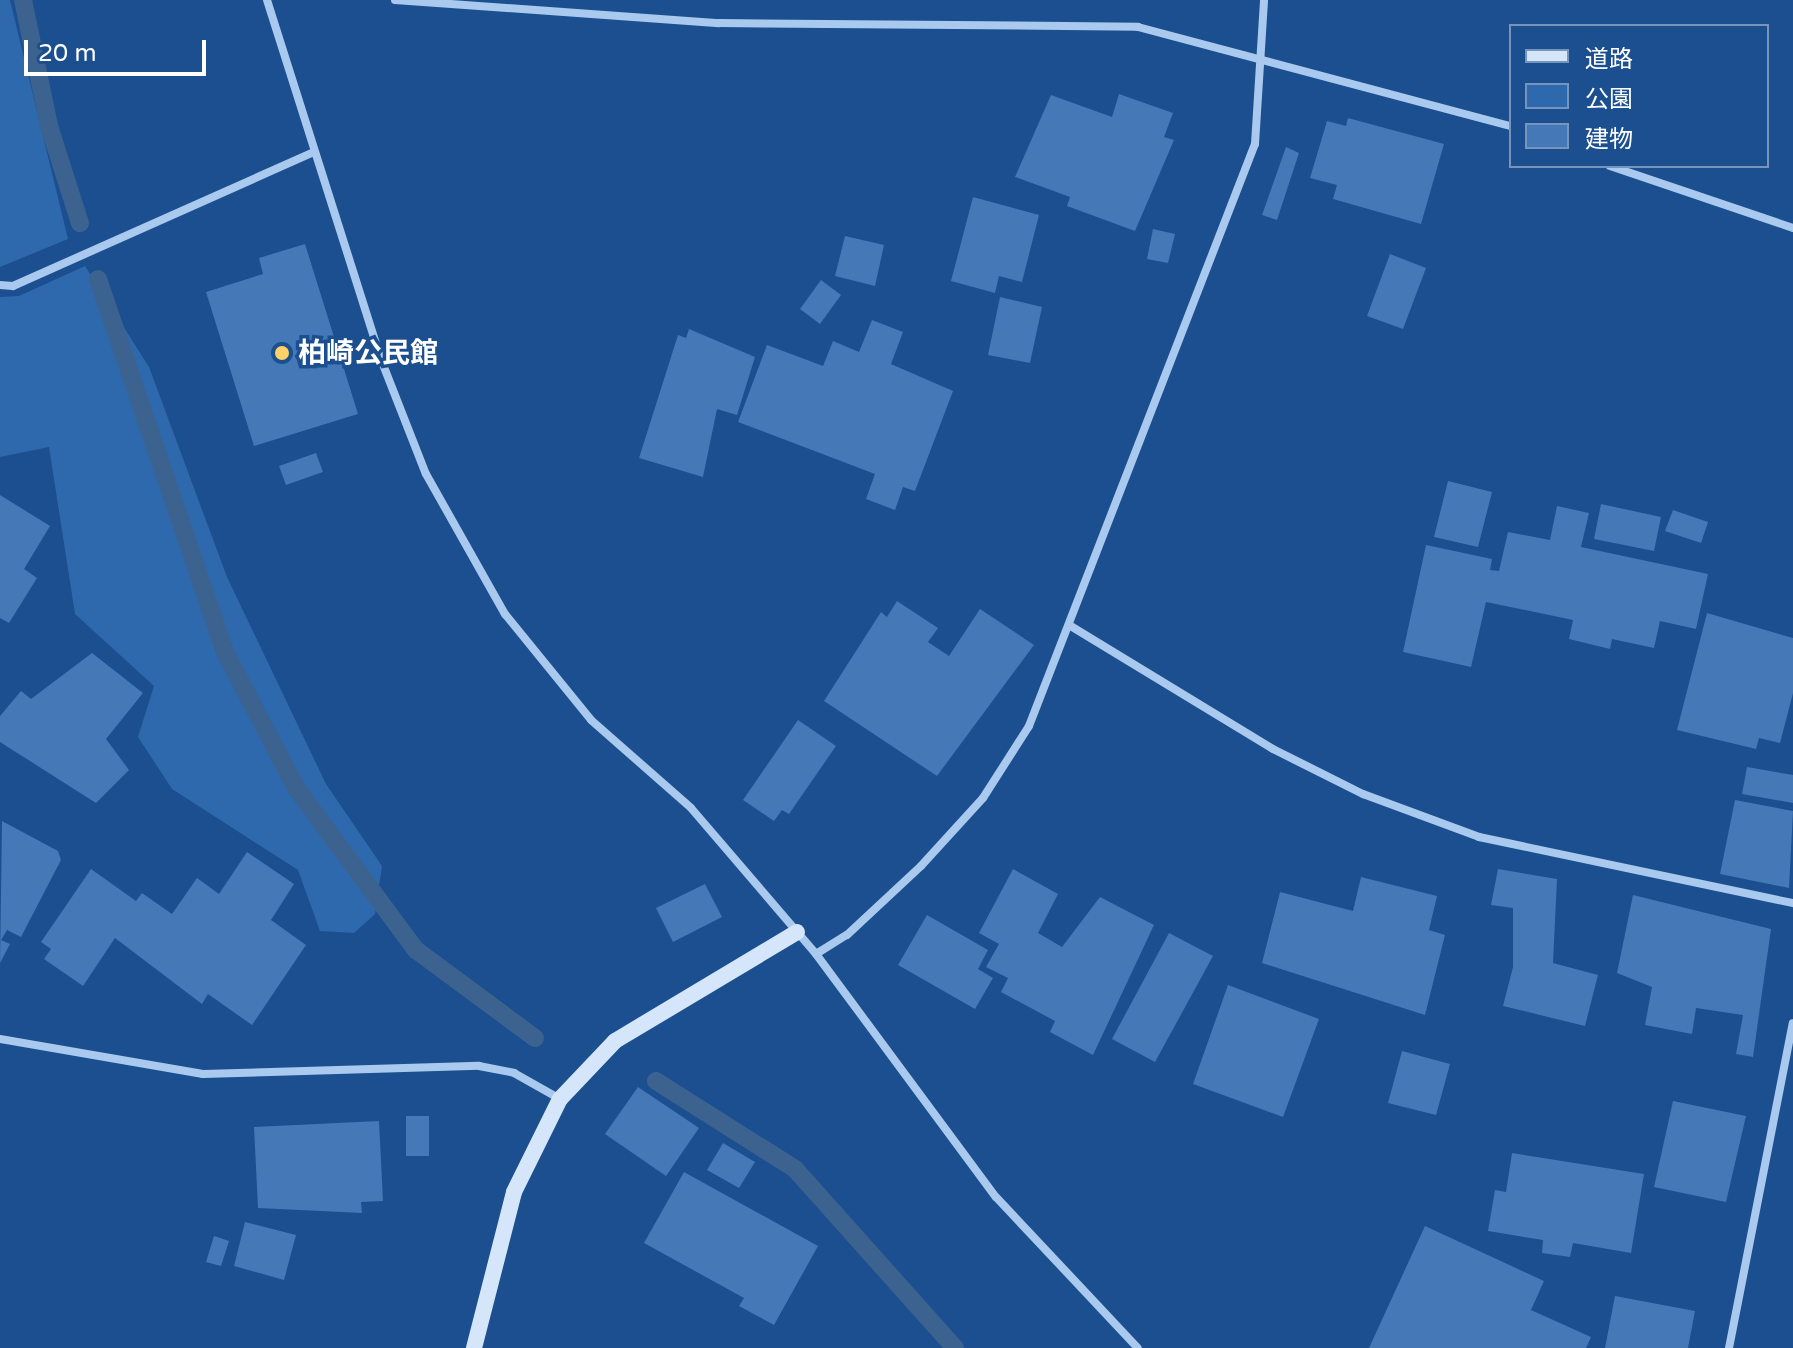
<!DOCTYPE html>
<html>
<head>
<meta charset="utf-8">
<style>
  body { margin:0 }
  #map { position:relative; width:1793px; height:1348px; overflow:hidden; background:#1b4f8f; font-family:"Varela Round","Noto Sans JP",sans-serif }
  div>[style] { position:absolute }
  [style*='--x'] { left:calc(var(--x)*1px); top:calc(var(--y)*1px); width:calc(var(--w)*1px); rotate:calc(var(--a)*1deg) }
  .green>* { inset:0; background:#2e69ad }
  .stream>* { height:18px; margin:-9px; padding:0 9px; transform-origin:9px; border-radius:9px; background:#3c6290 }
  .building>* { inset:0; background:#4478b7 }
  .street>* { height:8px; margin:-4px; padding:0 4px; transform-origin:4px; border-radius:4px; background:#a9c9ee }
  .secondary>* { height:16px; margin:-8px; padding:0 8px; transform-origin:8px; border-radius:8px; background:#d6e6fa }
  .dots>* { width:22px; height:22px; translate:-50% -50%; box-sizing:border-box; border:4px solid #1b4f8f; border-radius:50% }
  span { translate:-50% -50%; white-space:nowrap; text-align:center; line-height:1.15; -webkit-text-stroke:7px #1b4f8f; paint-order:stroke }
  .poi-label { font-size:28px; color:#fff; font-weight:700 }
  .left { translate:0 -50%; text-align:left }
  .legend { position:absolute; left:1509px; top:24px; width:260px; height:144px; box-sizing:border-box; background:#1b4f8f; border:2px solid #7695bc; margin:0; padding:10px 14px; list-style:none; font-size:24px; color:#fff }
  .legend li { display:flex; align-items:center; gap:16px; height:40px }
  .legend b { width:40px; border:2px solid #7695bc }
  .scale { position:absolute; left:24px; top:40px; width:182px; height:36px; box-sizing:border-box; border:4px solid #fff; border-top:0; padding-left:10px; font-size:24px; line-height:28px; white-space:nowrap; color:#fff; -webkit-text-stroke:6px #1b4f8f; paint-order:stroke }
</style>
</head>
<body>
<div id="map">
  <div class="green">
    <div style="clip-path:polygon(0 0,10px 0,68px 239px,0 267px)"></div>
    <div style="clip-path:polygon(85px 266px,149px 367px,227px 577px,326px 784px,382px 866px,375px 914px,354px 933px,320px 931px,298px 870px,172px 789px,138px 737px,154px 686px,75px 614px,49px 447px,0 457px,0 297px,19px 296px)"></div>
  </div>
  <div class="stream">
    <div style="--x:23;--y:0;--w:129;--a:78.3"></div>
    <div style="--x:49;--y:126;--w:102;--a:72.3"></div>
    <div style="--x:98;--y:279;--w:392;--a:71.2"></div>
    <div style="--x:224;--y:650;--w:156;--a:62.4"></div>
    <div style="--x:296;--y:788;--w:202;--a:53.5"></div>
    <div style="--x:416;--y:950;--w:148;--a:36.5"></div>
    <div style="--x:656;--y:1081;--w:165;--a:32.3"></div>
    <div style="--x:795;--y:1169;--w:240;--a:48.2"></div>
  </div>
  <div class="building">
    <div style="clip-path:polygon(1119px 94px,1173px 113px,1164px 137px,1174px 140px,1135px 231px,1067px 206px,1070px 197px,1015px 177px,1051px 95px,1112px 117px)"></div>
    <div style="clip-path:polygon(1348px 118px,1444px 144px,1421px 224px,1333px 199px,1337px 185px,1310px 178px,1327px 121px,1346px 126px)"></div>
    <div style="clip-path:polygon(1286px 147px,1299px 153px,1277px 220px,1262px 215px)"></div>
    <div style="clip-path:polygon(973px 197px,1039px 215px,1022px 282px,999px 276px,995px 293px,951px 281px)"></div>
    <div style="clip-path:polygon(1153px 229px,1175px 234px,1168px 263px,1147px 259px)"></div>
    <div style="clip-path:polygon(845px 236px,884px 245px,875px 286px,835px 276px)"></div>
    <div style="clip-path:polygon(305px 244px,358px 414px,254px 446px,206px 292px,263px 274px,259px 258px)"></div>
    <div style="clip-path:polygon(1390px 254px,1426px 268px,1403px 329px,1367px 316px)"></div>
    <div style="clip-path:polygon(821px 280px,841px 295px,820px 324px,800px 309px)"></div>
    <div style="clip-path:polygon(1000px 297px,1042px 307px,1030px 363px,988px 355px)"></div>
    <div style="clip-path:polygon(872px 320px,903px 332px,891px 364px,953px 391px,915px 491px,903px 487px,895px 510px,866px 499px,875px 474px,738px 422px,767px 345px,823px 366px,833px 341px,859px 352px)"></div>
    <div style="clip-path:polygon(689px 329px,755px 357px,737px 415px,717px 409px,703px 477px,639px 458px,678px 335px,686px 338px)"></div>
    <div style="clip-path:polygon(316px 453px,323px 472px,286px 485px,279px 466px)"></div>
    <div style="clip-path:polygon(1448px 481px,1492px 492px,1478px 547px,1434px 537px)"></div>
    <div style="clip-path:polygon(0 495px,50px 526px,24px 569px,37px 578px,9px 623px,0 618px)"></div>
    <div style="clip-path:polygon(1601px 504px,1661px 517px,1654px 551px,1594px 539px)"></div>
    <div style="clip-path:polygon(1557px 506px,1589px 513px,1581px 547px,1708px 574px,1696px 629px,1660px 621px,1654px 648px,1612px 639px,1610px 649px,1569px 639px,1573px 620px,1486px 602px,1471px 667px,1403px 652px,1426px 545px,1492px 559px,1490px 570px,1499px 571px,1508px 532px,1550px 540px)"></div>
    <div style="clip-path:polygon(1673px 510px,1708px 522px,1701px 543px,1665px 531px)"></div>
    <div style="clip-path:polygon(897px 601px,938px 628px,928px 642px,949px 656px,980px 609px,1034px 645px,937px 776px,824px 701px,881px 612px,887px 617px)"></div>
    <div style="clip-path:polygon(1707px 613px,1793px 638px,1793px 693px,1780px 743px,1759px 738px,1756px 749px,1677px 730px)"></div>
    <div style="clip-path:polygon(92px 653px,143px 693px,106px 739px,129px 770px,96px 803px,0 742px,0 716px,21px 691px,31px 699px)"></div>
    <div style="clip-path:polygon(798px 720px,836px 746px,789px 814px,782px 810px,774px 821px,743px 800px)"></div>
    <div style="clip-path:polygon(1747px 767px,1793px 775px,1793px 803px,1742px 794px)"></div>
    <div style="clip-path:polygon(1735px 800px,1793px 811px,1789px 888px,1720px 874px)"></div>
    <div style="clip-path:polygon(2px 821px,58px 851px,61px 860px,21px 937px,7px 930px,1px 940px,10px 944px,0 963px)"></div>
    <div style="clip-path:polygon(247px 852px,294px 884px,271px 920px,306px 945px,252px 1025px,208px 994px,202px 1004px,115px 938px,83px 986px,44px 959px,51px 949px,41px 942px,91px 869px,136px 901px,142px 893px,172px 914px,197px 878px,219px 894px)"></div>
    <div style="clip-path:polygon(1013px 869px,1058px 894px,1038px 933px,1062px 947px,1100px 897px,1154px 925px,1093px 1055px,1050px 1032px,1055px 1021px,1001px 992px,1008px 978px,986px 967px,999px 944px,979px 933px)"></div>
    <div style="clip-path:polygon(1498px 869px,1557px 879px,1553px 963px,1598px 975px,1585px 1026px,1503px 1006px,1513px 967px,1513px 908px,1491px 905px)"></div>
    <div style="clip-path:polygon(1361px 877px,1437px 896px,1429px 930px,1445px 935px,1425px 1015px,1262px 963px,1280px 892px,1353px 911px)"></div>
    <div style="clip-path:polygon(705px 884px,722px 917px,673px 942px,656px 908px)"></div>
    <div style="clip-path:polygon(1633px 895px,1771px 929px,1753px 1057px,1736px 1054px,1743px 1015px,1696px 1008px,1692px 1034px,1645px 1025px,1652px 987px,1617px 973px)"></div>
    <div style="clip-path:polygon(927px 915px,988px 950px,978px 969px,993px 978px,975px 1009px,898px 965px)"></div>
    <div style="clip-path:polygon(1169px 933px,1213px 956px,1155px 1062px,1112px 1039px)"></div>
    <div style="clip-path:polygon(1228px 985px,1319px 1019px,1283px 1117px,1193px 1084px)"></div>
    <div style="clip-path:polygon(1402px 1051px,1450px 1064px,1436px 1115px,1388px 1103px)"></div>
    <div style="clip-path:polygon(638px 1087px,699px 1128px,666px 1176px,605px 1134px)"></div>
    <div style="clip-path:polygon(1673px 1101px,1746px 1116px,1726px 1202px,1654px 1187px)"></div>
    <div style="clip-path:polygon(406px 1116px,429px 1116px,429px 1156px,406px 1156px)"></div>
    <div style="clip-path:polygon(379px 1121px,383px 1201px,361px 1202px,362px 1213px,258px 1208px,254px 1127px)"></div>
    <div style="clip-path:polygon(723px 1143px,755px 1162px,739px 1188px,707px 1170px)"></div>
    <div style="clip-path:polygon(1512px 1153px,1644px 1174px,1631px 1253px,1573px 1243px,1570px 1257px,1542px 1253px,1543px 1240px,1488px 1231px,1495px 1190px,1506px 1192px)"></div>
    <div style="clip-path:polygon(684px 1172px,818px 1246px,774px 1325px,739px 1306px,744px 1298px,644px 1243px)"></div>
    <div style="clip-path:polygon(245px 1222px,296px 1235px,284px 1280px,234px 1266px)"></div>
    <div style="clip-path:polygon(1425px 1226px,1544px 1281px,1531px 1310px,1591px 1337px,1586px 1348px,1369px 1348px)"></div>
    <div style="clip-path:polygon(214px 1236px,229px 1241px,221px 1266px,206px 1262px)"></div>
    <div style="clip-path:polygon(1615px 1296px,1695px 1311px,1688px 1348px,1605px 1348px)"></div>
  </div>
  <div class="street">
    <div style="--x:267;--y:0;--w:380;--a:72.4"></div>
    <div style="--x:382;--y:362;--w:120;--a:68.6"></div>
    <div style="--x:426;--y:474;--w:161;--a:60.6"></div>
    <div style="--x:505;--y:614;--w:136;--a:50.9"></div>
    <div style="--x:591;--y:720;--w:133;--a:41.3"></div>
    <div style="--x:691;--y:808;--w:192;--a:49.4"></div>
    <div style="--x:816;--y:954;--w:302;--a:53.5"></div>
    <div style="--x:996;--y:1197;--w:207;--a:46.8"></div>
    <div style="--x:395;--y:0;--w:325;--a:4.1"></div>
    <div style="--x:719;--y:23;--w:419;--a:0.5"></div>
    <div style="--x:1138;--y:27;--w:386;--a:14.9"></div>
    <div style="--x:1610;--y:166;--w:193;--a:18.7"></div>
    <div style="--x:0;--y:285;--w:13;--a:4"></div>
    <div style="--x:13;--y:286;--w:329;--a:-24"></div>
    <div style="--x:1069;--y:625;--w:239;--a:31.3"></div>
    <div style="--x:1273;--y:749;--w:101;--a:26.6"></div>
    <div style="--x:1363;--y:794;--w:124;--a:20.3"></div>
    <div style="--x:1479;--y:837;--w:321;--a:11.9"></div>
    <div style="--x:816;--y:954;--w:36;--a:-32"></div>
    <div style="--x:847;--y:935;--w:101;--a:-43"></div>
    <div style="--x:921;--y:866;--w:92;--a:-47.6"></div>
    <div style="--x:983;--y:798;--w:85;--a:-57.4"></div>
    <div style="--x:1029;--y:726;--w:624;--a:-68.78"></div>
    <div style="--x:1255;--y:144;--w:144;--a:-86.4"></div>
    <div style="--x:0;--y:1039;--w:206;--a:9.8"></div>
    <div style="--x:203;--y:1074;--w:276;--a:-1.7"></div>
    <div style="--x:479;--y:1066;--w:36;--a:11"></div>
    <div style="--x:514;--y:1073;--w:53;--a:29.5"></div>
    <div style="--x:1729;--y:1348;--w:331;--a:-78.9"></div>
  </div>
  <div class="secondary">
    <div style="--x:474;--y:1348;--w:161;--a:-75.6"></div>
    <div style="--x:514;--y:1192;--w:104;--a:-63.7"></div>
    <div style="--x:560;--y:1099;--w:80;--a:-46.5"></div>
    <div style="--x:615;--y:1041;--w:212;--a:-30.9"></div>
  </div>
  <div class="dots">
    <div style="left:282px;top:353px;background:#ffd166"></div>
  </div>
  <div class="poi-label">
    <span class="left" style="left:298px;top:353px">柏崎公民館</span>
  </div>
  <ul class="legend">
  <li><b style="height:10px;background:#d6e6fa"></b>道路</li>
  <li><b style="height:22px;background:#2e69ad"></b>公園</li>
  <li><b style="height:22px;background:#4478b7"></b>建物</li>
  </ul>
  <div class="scale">20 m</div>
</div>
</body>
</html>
